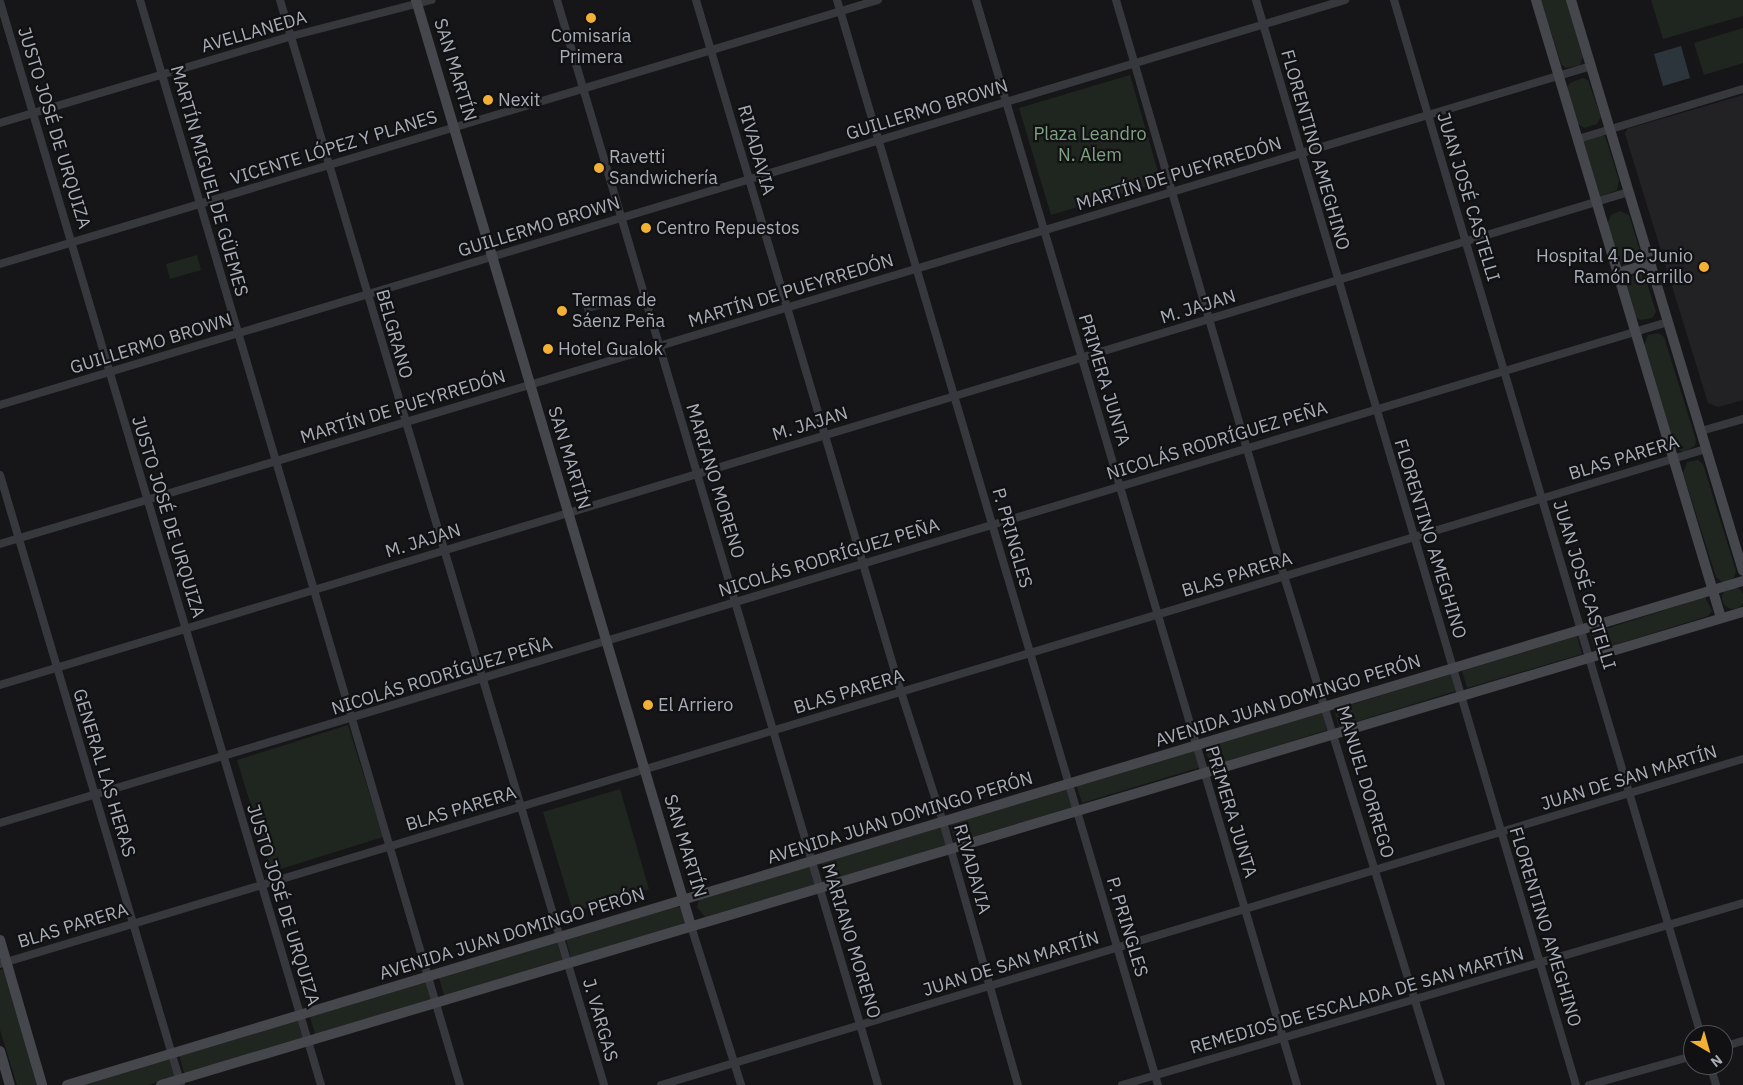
<!DOCTYPE html>
<html>
<head>
<meta charset="utf-8">
<style>
  body { margin:0 }
  #map { position:relative; width:1743px; height:1085px; overflow:hidden; background:#161618; font-family:"IBM Plex Sans",sans-serif }
  div>[style] { position:absolute }
  [style*='--x'] { left:calc(var(--x)*1px); top:calc(var(--y)*1px); width:calc(var(--w)*1px); rotate:calc(var(--a)*1deg) }
  .built>* { inset:0; background:#222225 }
  .green>* { inset:0; background:#1e261f }
  .round { border-radius:50% }
  .water>* { inset:0; background:#2c353c }
  .street>* { height:8px; margin:-4px; padding:0 4px; transform-origin:4px; border-radius:4px; background:#37383d }
  .secondary>* { height:10px; margin:-5px; padding:0 5px; transform-origin:5px; border-radius:5px; background:#45474d }
  .dots>* { width:14px; height:14px; translate:-50% -50%; box-sizing:border-box; border:2px solid #111113; border-radius:50% }
  span { translate:-50% -50%; white-space:nowrap; text-align:center; line-height:1.15; -webkit-text-stroke:4.5px #111113; paint-order:stroke }
  .street-label { font-size:18px; color:#a8adb8 }
  .poi-label { font-size:18px; color:#a8adb8 }
  .left { translate:0 -50%; text-align:left }
  .right { translate:-100% -50%; text-align:right }
  .park-label { font-size:18px; color:#7fa381 }
  .north { position:absolute; left:1683px; top:1025px; width:50px; height:50px; box-sizing:border-box; background:#111113; border:1px solid #4d4f55; border-radius:50%; rotate:142deg; font-size:14px; font-weight:700; line-height:20px; text-align:center; color:#a8adb8 }
  .north::after { content:''; display:block; margin:auto; width:18px; height:22px; background:#f2b134; clip-path:polygon(50% 0,100% 100%,50% 72%,0 100%) }
</style>
</head>
<body>
<div id="map">
  <div class="built">
    <div style="clip-path:polygon(1743px 95px,1743px 400px,1718px 407px,1708px 403px,1625px 134px,1627px 129px)"></div>
  </div>
  <div class="green">
    <div style="clip-path:polygon(1541px 0,1566px 0,1583px 57px,1580px 65px,1566px 68px,1561px 64px)"></div>
    <div style="clip-path:polygon(1651px 0,1743px 0,1743px 16px,1663px 39px)"></div>
    <div style="clip-path:polygon(1743px 28px,1743px 63px,1704px 75px,1694px 43px)"></div>
    <div style="clip-path:polygon(1130px 75px,1161px 182px,1051px 215px,1019px 108px)"></div>
    <div style="clip-path:polygon(1583px 78px,1588px 80px,1601px 117px,1597px 124px,1584px 128px,1577px 123px,1566px 88px,1570px 83px)"></div>
    <div style="clip-path:polygon(1600px 134px,1605px 136px,1619px 180px,1617px 190px,1599px 197px,1582px 140px)"></div>
    <div style="clip-path:polygon(1620px 211px,1629px 215px,1641px 254px,1635px 262px,1624px 266px,1618px 260px,1607px 224px,1611px 215px)"></div>
    <div style="clip-path:polygon(197px 255px,201px 270px,170px 279px,166px 264px)"></div>
    <div style="clip-path:polygon(1638px 272px,1644px 273px,1656px 312px,1652px 318px,1640px 320px,1634px 316px,1624px 282px)"></div>
    <div style="clip-path:polygon(1659px 333px,1664px 337px,1696px 440px,1695px 446px,1683px 452px,1675px 448px,1644px 345px,1648px 335px)"></div>
    <div style="clip-path:polygon(1698px 460px,1703px 464px,1736px 571px,1734px 578px,1723px 583px,1716px 577px,1683px 473px,1687px 462px)"></div>
    <div class="round" style="left:1722px;top:587px;width:22px;height:22px"></div>
    <div style="clip-path:polygon(1705px 597px,1712px 611px,1708px 616px,1595px 651px,1590px 634px)"></div>
    <div style="clip-path:polygon(1577px 636px,1582px 654px,1467px 688px,1462px 671px)"></div>
    <div style="clip-path:polygon(1451px 674px,1456px 691px,1339px 727px,1334px 710px)"></div>
    <div style="clip-path:polygon(1322px 712px,1327px 730px,1211px 766px,1205px 748px)"></div>
    <div style="clip-path:polygon(348px 725px,383px 837px,271px 872px,237px 760px)"></div>
    <div style="clip-path:polygon(1195px 749px,1201px 767px,1082px 803px,1076px 784px)"></div>
    <div style="clip-path:polygon(1068px 788px,1073px 807px,955px 842px,950px 823px)"></div>
    <div style="clip-path:polygon(620px 789px,649px 889px,573px 912px,543px 812px)"></div>
    <div style="clip-path:polygon(940px 826px,946px 845px,827px 881px,821px 862px)"></div>
    <div style="clip-path:polygon(811px 866px,816px 884px,705px 917px,697px 907px,699px 899px)"></div>
    <div style="clip-path:polygon(678px 906px,683px 909px,687px 921px,678px 927px,571px 959px,566px 939px)"></div>
    <div style="clip-path:polygon(557px 942px,563px 962px,445px 998px,439px 978px)"></div>
    <div style="clip-path:polygon(3px 969px,38px 1082px,36px 1085px,17px 1085px,0 1030px,0 970px)"></div>
    <div style="clip-path:polygon(427px 981px,433px 1001px,316px 1037px,310px 1017px)"></div>
    <div style="clip-path:polygon(299px 1019px,305px 1039px,185px 1076px,179px 1055px)"></div>
    <div style="clip-path:polygon(169px 1059px,175px 1077px,148px 1085px,80px 1085px)"></div>
  </div>
  <div class="water">
    <div style="clip-path:polygon(1681px 46px,1690px 78px,1663px 86px,1654px 54px)"></div>
    <div style="clip-path:polygon(603px 296px,606px 307px,585px 313px,582px 302px)"></div>
  </div>
  <div class="street">
    <div style="--x:140;--y:0;--w:1131;--a:73.57"></div>
    <div style="--x:280;--y:0;--w:1132;--a:73.37"></div>
    <div style="--x:557;--y:0;--w:1131;--a:73.52"></div>
    <div style="--x:696;--y:0;--w:722;--a:73.5"></div>
    <div style="--x:901;--y:692;--w:137;--a:72.1"></div>
    <div style="--x:943;--y:822;--w:273;--a:74.1"></div>
    <div style="--x:837;--y:0;--w:1131;--a:73.52"></div>
    <div style="--x:976;--y:0;--w:1131;--a:73.52"></div>
    <div style="--x:1116;--y:0;--w:600;--a:73.74"></div>
    <div style="--x:1284;--y:576;--w:533;--a:72.86"></div>
    <div style="--x:1256;--y:0;--w:1131;--a:73.57"></div>
    <div style="--x:1394;--y:0;--w:1080;--a:73.48"></div>
    <div style="--x:0;--y:2;--w:1130;--a:73.49"></div>
    <div style="--x:0;--y:123;--w:305;--a:-16.6"></div>
    <div style="--x:292;--y:36;--w:144;--a:-14.5"></div>
    <div style="--x:1578;--y:139;--w:172;--a:-16.9"></div>
    <div style="--x:0;--y:264;--w:917;--a:-16.74"></div>
    <div style="--x:0;--y:405;--w:1405;--a:-16.76"></div>
    <div style="--x:1701;--y:431;--w:44;--a:-15.9"></div>
    <div style="--x:0;--y:475;--w:636;--a:73.47"></div>
    <div style="--x:0;--y:544;--w:1661;--a:-16.72"></div>
    <div style="--x:0;--y:685;--w:1702;--a:-16.84"></div>
    <div style="--x:0;--y:823;--w:1742;--a:-16.72"></div>
    <div style="--x:691;--y:926;--w:167;--a:72.5"></div>
    <div style="--x:0;--y:964;--w:1782;--a:-16.8"></div>
    <div style="--x:1723;--y:1047;--w:21;--a:-17"></div>
    <div style="--x:1710;--y:1065;--w:21;--a:73"></div>
    <div style="--x:661;--y:1085;--w:1130;--a:-16.77"></div>
    <div style="--x:1122;--y:1085;--w:647;--a:-16.33"></div>
    <div style="--x:1589;--y:1085;--w:108;--a:-15.6"></div>
  </div>
  <div class="secondary">
    <div style="--x:416;--y:0;--w:966;--a:73.46"></div>
    <div style="--x:1536;--y:0;--w:645;--a:73.33"></div>
    <div style="--x:1571;--y:0;--w:596;--a:73.24"></div>
    <div style="--x:1618;--y:273;--w:34;--a:-17"></div>
    <div style="--x:0;--y:940;--w:151;--a:73.8"></div>
    <div style="--x:0;--y:1051;--w:35;--a:74"></div>
    <div style="--x:67;--y:1085;--w:1750;--a:-16.74"></div>
    <div style="--x:161;--y:1085;--w:1651;--a:-16.65"></div>
  </div>
  <div class="dots">
    <div style="left:591px;top:18px;background:#f2b134"></div>
    <div style="left:488px;top:100px;background:#f2b134"></div>
    <div style="left:599px;top:168px;background:#f2b134"></div>
    <div style="left:646px;top:228px;background:#f2b134"></div>
    <div style="left:1704px;top:267px;background:#f2b134"></div>
    <div style="left:562px;top:311px;background:#f2b134"></div>
    <div style="left:548px;top:349px;background:#f2b134"></div>
    <div style="left:648px;top:705px;background:#f2b134"></div>
  </div>
  <div class="street-label">
    <span style="left:254px;top:32px;rotate:-16deg">AVELLANEDA</span>
    <span style="left:455px;top:70px;rotate:73deg">SAN MARTÍN</span>
    <span style="left:927px;top:110px;rotate:-17deg">GUILLERMO BROWN</span>
    <span style="left:54px;top:128px;rotate:73deg">JUSTO JOSÉ DE URQUIZA</span>
    <span style="left:334px;top:148px;rotate:-17deg">VICENTE LÓPEZ Y PLANES</span>
    <span style="left:756px;top:150px;rotate:74deg">RIVADAVIA</span>
    <span style="left:1315px;top:150px;rotate:74deg">FLORENTINO AMEGHINO</span>
    <span style="left:1179px;top:174px;rotate:-17deg">MARTÍN DE PUEYRREDÓN</span>
    <span style="left:209px;top:181px;rotate:74deg">MARTÍN MIGUEL DE GÜEMES</span>
    <span style="left:1468px;top:197px;rotate:73deg">JUAN JOSÉ CASTELLI</span>
    <span style="left:539px;top:227px;rotate:-17deg">GUILLERMO BROWN</span>
    <span style="left:791px;top:291px;rotate:-17deg">MARTÍN DE PUEYRREDÓN</span>
    <span style="left:1198px;top:307px;rotate:-17deg">M. JAJAN</span>
    <span style="left:394px;top:334px;rotate:74deg">BELGRANO</span>
    <span style="left:151px;top:344px;rotate:-17deg">GUILLERMO BROWN</span>
    <span style="left:1104px;top:380px;rotate:73deg">PRIMERA JUNTA</span>
    <span style="left:403px;top:407px;rotate:-17deg">MARTÍN DE PUEYRREDÓN</span>
    <span style="left:810px;top:424px;rotate:-17deg">M. JAJAN</span>
    <span style="left:1217px;top:441px;rotate:-17deg">NICOLÁS RODRÍGUEZ PEÑA</span>
    <span style="left:569px;top:458px;rotate:73deg">SAN MARTÍN</span>
    <span style="left:1624px;top:458px;rotate:-17deg">BLAS PARERA</span>
    <span style="left:715px;top:481px;rotate:73deg">MARIANO MORENO</span>
    <span style="left:168px;top:517px;rotate:73deg">JUSTO JOSÉ DE URQUIZA</span>
    <span style="left:1012px;top:538px;rotate:74deg">P. PRINGLES</span>
    <span style="left:1430px;top:539px;rotate:73deg">FLORENTINO AMEGHINO</span>
    <span style="left:423px;top:541px;rotate:-17deg">M. JAJAN</span>
    <span style="left:829px;top:558px;rotate:-17deg">NICOLÁS RODRÍGUEZ PEÑA</span>
    <span style="left:1237px;top:575px;rotate:-17deg">BLAS PARERA</span>
    <span style="left:1584px;top:585px;rotate:73deg">JUAN JOSÉ CASTELLI</span>
    <span style="left:442px;top:676px;rotate:-17deg">NICOLÁS RODRÍGUEZ PEÑA</span>
    <span style="left:849px;top:692px;rotate:-17deg">BLAS PARERA</span>
    <span style="left:1288px;top:701px;rotate:-17deg">AVENIDA JUAN DOMINGO PERÓN</span>
    <span style="left:104px;top:773px;rotate:73deg">GENERAL LAS HERAS</span>
    <span style="left:1629px;top:778px;rotate:-17deg">JUAN DE SAN MARTÍN</span>
    <span style="left:1365px;top:782px;rotate:73deg">MANUEL DORREGO</span>
    <span style="left:461px;top:809px;rotate:-17deg">BLAS PARERA</span>
    <span style="left:1231px;top:812px;rotate:73deg">PRIMERA JUNTA</span>
    <span style="left:900px;top:818px;rotate:-17deg">AVENIDA JUAN DOMINGO PERÓN</span>
    <span style="left:685px;top:846px;rotate:73deg">SAN MARTÍN</span>
    <span style="left:972px;top:869px;rotate:74deg">RIVADAVIA</span>
    <span style="left:283px;top:905px;rotate:73deg">JUSTO JOSÉ DE URQUIZA</span>
    <span style="left:73px;top:926px;rotate:-17deg">BLAS PARERA</span>
    <span style="left:1127px;top:927px;rotate:73deg">P. PRINGLES</span>
    <span style="left:1545px;top:927px;rotate:73deg">FLORENTINO AMEGHINO</span>
    <span style="left:512px;top:934px;rotate:-17deg">AVENIDA JUAN DOMINGO PERÓN</span>
    <span style="left:851px;top:941px;rotate:73deg">MARIANO MORENO</span>
    <span style="left:1011px;top:964px;rotate:-17deg">JUAN DE SAN MARTÍN</span>
    <span style="left:1357px;top:1001px;rotate:-16deg">REMEDIOS DE ESCALADA DE SAN MARTÍN</span>
    <span style="left:600px;top:1020px;rotate:74deg">J. VARGAS</span>
  </div>
  <div class="poi-label">
    <span style="left:591px;top:47px">Comisaría<br>Primera</span>
    <span class="left" style="left:498px;top:100px">Nexit</span>
    <span class="left" style="left:609px;top:168px">Ravetti<br>Sandwichería</span>
    <span class="left" style="left:656px;top:228px">Centro Repuestos</span>
    <span class="right" style="left:1693px;top:267px">Hospital 4 De Junio<br>Ramón Carrillo</span>
    <span class="left" style="left:572px;top:311px">Termas de<br>Sáenz Peña</span>
    <span class="left" style="left:558px;top:349px">Hotel Gualok</span>
    <span class="left" style="left:658px;top:705px">El Arriero</span>
  </div>
  <div class="park-label">
    <span style="left:1090px;top:145px">Plaza Leandro<br>N. Alem</span>
  </div>
  <div class="north">N</div>
</div>
</body>
</html>
